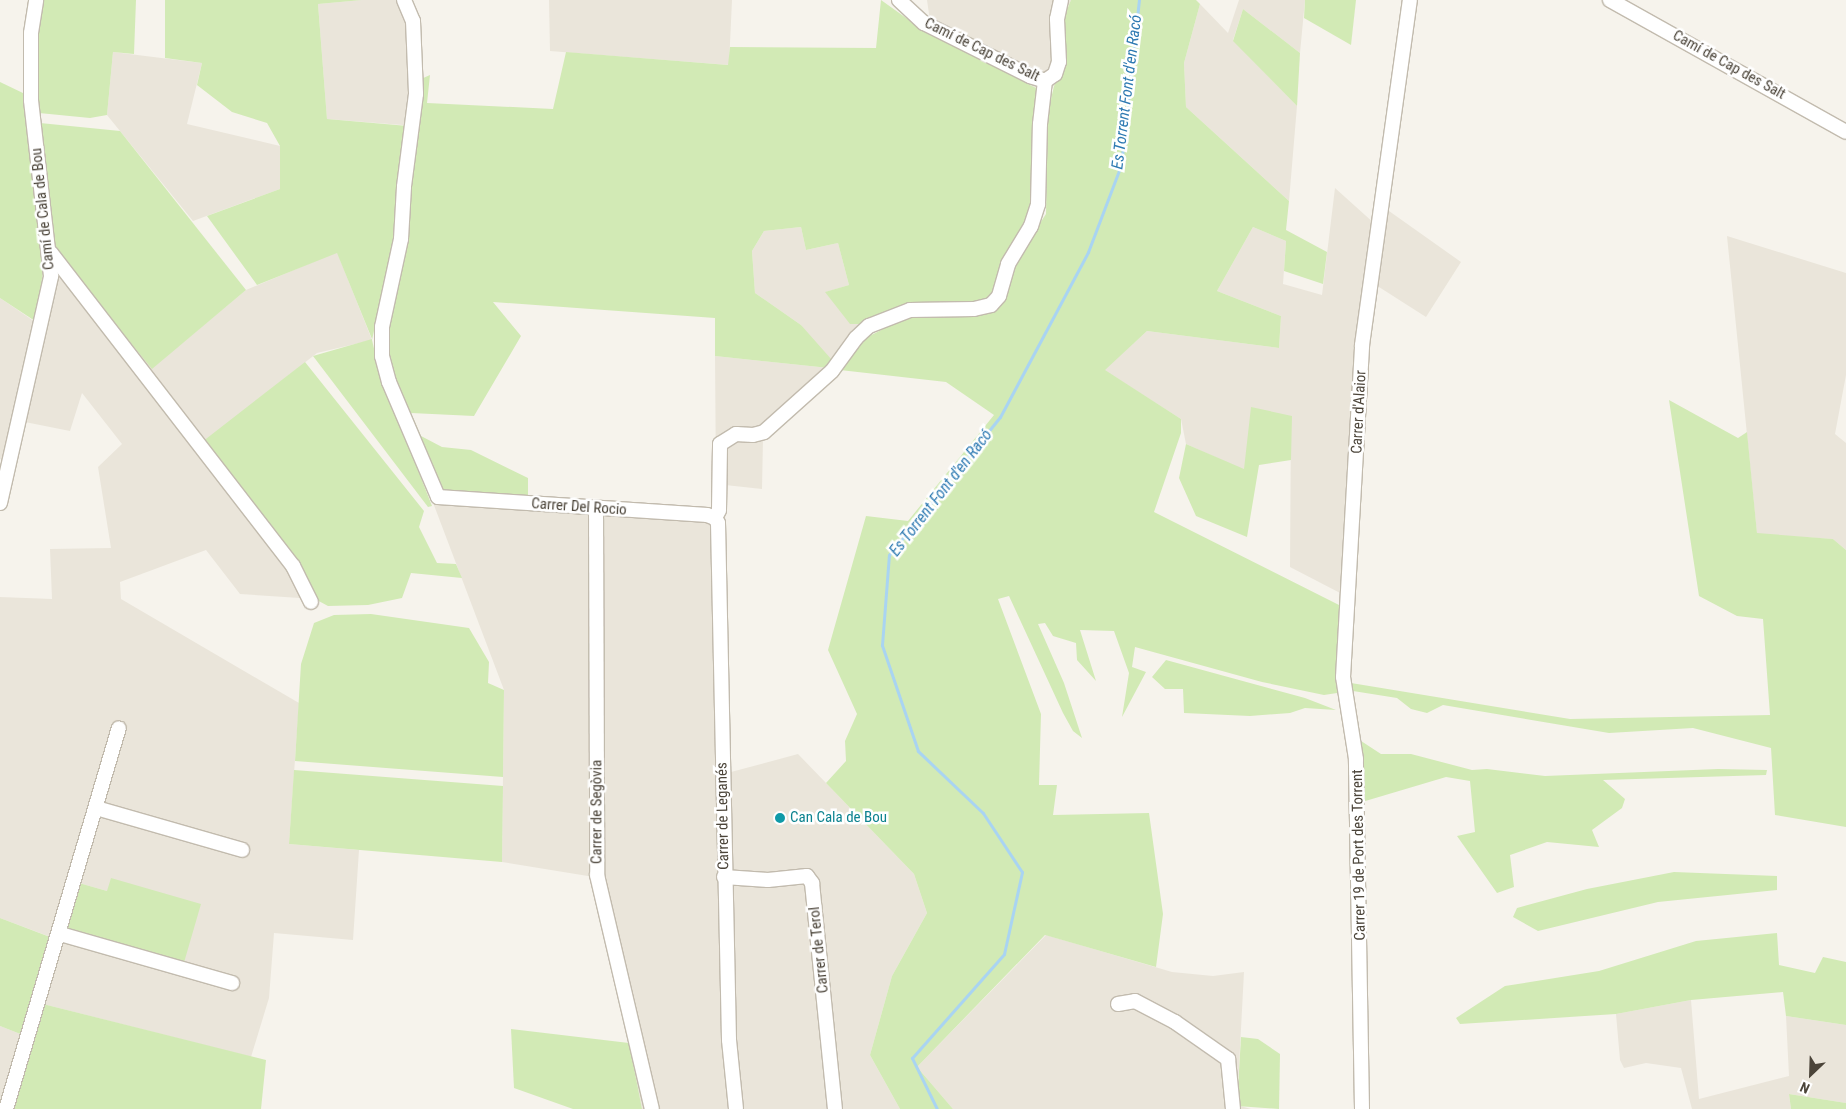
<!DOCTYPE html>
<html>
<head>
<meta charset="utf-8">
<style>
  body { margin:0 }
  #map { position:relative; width:1846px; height:1109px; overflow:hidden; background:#f6f3ec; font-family:"Roboto Condensed",sans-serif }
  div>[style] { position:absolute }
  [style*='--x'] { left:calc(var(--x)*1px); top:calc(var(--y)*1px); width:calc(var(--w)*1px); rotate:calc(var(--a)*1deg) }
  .residential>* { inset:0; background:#eae5da }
  .green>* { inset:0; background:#d2eab5 }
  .stream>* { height:3px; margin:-1.5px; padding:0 1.5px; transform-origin:1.5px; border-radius:1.5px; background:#a9d4f2 }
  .roads { filter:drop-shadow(1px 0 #c2bbae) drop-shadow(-1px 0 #c2bbae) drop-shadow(0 1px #c2bbae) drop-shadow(0 -1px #c2bbae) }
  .minor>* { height:14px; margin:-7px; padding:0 7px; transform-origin:7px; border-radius:7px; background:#fff }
  .dots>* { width:14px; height:14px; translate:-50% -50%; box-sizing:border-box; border:2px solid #fff; border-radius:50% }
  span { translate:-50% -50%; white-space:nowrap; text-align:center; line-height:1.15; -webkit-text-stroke:5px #fff; paint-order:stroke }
  .street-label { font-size:15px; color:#4b4439 }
  .culture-label { font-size:15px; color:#0d838f }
  .left { translate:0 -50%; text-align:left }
  .water-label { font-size:16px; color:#2e7ab2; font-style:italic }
  .north { position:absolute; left:1786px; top:1049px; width:50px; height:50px; -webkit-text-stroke:4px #fff; paint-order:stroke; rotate:204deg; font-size:14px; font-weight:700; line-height:20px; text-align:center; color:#4b4439 }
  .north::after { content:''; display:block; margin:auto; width:18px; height:22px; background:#4b4439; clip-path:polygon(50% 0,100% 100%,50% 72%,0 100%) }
</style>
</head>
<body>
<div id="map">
  <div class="residential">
    <div style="clip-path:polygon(362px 0,408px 0,415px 126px,327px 119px,318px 4px)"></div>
    <div style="clip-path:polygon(549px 0,732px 0,729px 65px,550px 51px)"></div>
    <div style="clip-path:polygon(927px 0,1071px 0,1064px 17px,1066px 66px,1054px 86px,1036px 88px,979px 58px,930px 21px)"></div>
    <div style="clip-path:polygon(1239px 0,1305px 0,1300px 53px,1243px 9px,1233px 40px,1297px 106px,1289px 201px,1186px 107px,1184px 63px,1200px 4px,1228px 33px)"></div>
    <div style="clip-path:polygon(113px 52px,202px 63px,187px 124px,280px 146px,280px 189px,193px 221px,107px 115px)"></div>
    <div style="clip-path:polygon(1335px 188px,1385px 233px,1389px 211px,1461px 262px,1426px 317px,1368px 280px,1344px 595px,1290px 567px,1291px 416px,1244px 470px,1186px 444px,1181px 419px,1104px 370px,1147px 331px,1279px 348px,1281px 316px,1217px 291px,1253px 227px,1286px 241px,1283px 284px,1322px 295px)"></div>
    <div style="clip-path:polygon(801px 227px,806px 250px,838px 243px,849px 285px,826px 292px,874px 331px,763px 439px,762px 489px,716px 484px,715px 356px,829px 368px,801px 325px,755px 293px,752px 251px,764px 231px)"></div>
    <div style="clip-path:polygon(1727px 236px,1846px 273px,1846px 375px,1835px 434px,1846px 443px,1846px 550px,1833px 539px,1757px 534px)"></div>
    <div style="clip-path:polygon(evenodd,337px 252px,372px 340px,317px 353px,202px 443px,315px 599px,240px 594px,206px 550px,120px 582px,121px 599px,299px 703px,289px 844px,359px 850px,353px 940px,274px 933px,269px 998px,251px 1057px,43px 1004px,64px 942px,0 918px,0 597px,52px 599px,50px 549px,111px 548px,98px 467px,122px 444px,82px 393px,70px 431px,25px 422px,3px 460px,0 459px,0 298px,47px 330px,59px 274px,89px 315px,100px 306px,152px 368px,246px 290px,337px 252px,79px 883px,107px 891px,65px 931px,79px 883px)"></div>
    <div style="clip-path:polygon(429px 492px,725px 511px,731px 772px,798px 754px,914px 874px,927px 913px,892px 976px,870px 1055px,900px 1109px,642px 1109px,594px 877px,502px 862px,504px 690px)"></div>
    <div style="clip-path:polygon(1046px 935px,1172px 972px,1213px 976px,1244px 972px,1237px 1105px,1251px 1109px,953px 1109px,917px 1067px)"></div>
    <div style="clip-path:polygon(1691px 1000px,1699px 1099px,1789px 1076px,1786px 1016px,1846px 1025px,1846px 1103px,1789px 1094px,1791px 1109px,1692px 1109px,1681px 1068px,1646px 1063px,1624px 1068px,1620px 1060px,1616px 1014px)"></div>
    <div style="clip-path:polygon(0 1026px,23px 1035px,0 1109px)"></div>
  </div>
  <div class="green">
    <div style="clip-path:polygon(40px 0,136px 0,134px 54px,113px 52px,107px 115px,90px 118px,39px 113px,34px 105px,35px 35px)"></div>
    <div style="clip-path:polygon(165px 0,362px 0,318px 4px,327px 119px,408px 126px,396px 231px,372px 340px,379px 370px,432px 506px,428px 507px,313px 356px,372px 339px,337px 253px,257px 285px,207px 216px,280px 189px,280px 146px,267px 123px,232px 112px,197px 85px,202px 63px,165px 58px)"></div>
    <div style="clip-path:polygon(881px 0,923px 30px,1036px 88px,1040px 97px,1031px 215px,997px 288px,988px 300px,863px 324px,850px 324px,825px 292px,849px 285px,838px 243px,806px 250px,801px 227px,764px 231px,752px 251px,755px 293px,801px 325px,832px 360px,829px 368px,715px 356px,715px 318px,493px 302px,521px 336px,474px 416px,411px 413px,421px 436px,442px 447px,471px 450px,528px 478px,528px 500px,441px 493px,386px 358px,386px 329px,421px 79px,430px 75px,427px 103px,553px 109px,566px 52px,728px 65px,730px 47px,876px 48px)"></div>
    <div style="clip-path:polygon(1071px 0,1196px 0,1200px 4px,1184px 63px,1186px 107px,1289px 201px,1286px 230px,1327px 252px,1323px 284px,1284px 271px,1286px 241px,1253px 227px,1217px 291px,1281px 316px,1279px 348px,1147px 331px,1105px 370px,1181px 419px,1181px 433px,1154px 512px,1341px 606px,1337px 693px,1324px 695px,1262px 682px,1135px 647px,1132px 667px,1146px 672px,1122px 717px,1129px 673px,1114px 631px,1080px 630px,1096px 681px,1077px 660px,1076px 643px,1053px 636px,1045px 623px,1038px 624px,1064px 683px,1082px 738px,1073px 731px,1063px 713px,1009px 596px,998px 599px,1041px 714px,1039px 785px,1057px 785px,1053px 815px,1149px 813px,1163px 914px,1156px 967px,1045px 935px,917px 1067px,953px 1109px,900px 1109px,870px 1055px,892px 976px,927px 913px,914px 874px,826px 783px,846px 761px,845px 741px,857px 714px,828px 650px,866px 516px,908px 521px,994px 415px,946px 382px,840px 370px,858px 342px,908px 316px,997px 311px,1017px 258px,1046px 214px,1048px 112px,1054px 86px,1066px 66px,1064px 17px)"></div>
    <div style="clip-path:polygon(1305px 0,1356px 0,1351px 45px,1304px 18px)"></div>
    <div style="clip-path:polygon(1243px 9px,1300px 53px,1297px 106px,1233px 41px)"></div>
    <div style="clip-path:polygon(0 82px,25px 94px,44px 267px,35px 321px,0 298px)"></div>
    <div style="clip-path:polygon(40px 123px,120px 131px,246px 290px,152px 369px,56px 252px)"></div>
    <div style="clip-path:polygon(305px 362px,424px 511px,419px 527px,437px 563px,456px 564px,462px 578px,411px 573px,402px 598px,368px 605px,328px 606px,315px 599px,202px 442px)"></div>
    <div style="clip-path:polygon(1669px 400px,1738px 438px,1747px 432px,1757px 533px,1833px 539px,1846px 550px,1846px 827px,1775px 815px,1771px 748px,1693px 728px,1609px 733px,1443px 705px,1427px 713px,1411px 709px,1397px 698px,1353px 691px,1351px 683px,1570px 719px,1770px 715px,1763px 619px,1737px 616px,1699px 596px)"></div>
    <div style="clip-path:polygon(1251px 407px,1292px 416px,1291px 460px,1259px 465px,1247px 537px,1196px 516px,1179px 478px,1186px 444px,1244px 469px)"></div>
    <div style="clip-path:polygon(371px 614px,469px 628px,489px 662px,488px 683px,504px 690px,503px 777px,295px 761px,301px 664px,314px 623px,334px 615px)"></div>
    <div style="clip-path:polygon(1166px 660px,1305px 698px,1336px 710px,1305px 708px,1290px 713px,1250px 716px,1184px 713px,1183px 689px,1165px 689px,1152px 677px)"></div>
    <div style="clip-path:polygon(1358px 739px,1381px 754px,1411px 754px,1472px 770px,1487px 769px,1545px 776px,1718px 769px,1767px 770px,1766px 775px,1603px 780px,1625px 799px,1622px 808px,1592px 830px,1599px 847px,1547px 842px,1510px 855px,1514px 887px,1497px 893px,1457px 836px,1475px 832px,1470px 781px,1446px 777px,1362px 802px)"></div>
    <div style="clip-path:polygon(294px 770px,503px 786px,502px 862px,289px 844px)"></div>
    <div style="clip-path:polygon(1674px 872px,1777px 876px,1777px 890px,1658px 902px,1538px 931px,1513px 917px,1517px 908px,1587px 889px)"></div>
    <div style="clip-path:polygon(111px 878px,201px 904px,183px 966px,65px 931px,79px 883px,107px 891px)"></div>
    <div style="clip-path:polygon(0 918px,50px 937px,23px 1035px,0 1026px)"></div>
    <div style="clip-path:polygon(1777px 933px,1779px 965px,1815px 973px,1823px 957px,1846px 962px,1846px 1025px,1786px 1016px,1783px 992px,1691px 1000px,1616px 1014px,1460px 1024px,1456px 1018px,1505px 986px,1599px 971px,1696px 941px)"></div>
    <div style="clip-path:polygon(43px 1004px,266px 1060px,261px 1109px,14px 1109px)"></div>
    <div style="clip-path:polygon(511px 1029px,629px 1043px,642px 1109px,573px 1109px,514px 1088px)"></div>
    <div style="clip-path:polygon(1241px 1037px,1258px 1039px,1280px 1054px,1279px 1109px,1237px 1106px)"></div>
    <div style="clip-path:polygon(1789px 1094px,1846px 1103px,1846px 1109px,1791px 1109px)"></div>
  </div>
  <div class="stream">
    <div style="--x:937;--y:1109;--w:57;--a:-116.1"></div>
    <div style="--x:912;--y:1058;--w:139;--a:-48.5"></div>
    <div style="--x:1004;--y:954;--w:84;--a:-77.6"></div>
    <div style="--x:1022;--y:872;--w:71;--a:-123.5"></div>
    <div style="--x:983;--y:813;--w:90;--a:-136.4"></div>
    <div style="--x:918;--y:751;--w:112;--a:-108.8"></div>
    <div style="--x:882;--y:645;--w:90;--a:-85.6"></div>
    <div style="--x:889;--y:555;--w:177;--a:-51.2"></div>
    <div style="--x:1000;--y:417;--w:187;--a:-61.9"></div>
    <div style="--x:1088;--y:252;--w:93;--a:-69.2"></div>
    <div style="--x:1121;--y:165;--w:166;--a:-83.8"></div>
  </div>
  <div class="roads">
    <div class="minor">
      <div style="--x:404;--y:0;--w:23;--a:67"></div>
      <div style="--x:413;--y:21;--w:73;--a:87.6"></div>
      <div style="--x:416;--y:94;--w:94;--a:97.4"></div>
      <div style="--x:404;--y:187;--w:52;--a:93.3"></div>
      <div style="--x:401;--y:239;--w:90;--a:102.2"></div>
      <div style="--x:382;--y:327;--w:29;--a:90"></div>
      <div style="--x:382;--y:356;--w:27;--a:75"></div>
      <div style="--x:389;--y:382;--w:125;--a:66.9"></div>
      <div style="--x:438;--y:497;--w:270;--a:3.8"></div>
      <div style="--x:707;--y:515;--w:9;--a:21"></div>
      <div style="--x:715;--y:518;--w:6;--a:59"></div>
      <div style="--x:718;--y:523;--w:517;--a:88.78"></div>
      <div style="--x:729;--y:1040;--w:69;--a:84.2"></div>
      <div style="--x:899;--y:0;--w:34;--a:43"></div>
      <div style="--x:924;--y:23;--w:119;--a:26.6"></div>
      <div style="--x:1030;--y:76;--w:16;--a:18"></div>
      <div style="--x:1045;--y:81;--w:12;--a:-35"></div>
      <div style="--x:1055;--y:74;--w:13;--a:-72"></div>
      <div style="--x:1059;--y:62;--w:43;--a:-92.7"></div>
      <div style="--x:1057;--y:19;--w:19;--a:-78"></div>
      <div style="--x:1610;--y:0;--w:270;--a:29.2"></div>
      <div style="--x:51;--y:253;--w:396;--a:52.3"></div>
      <div style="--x:293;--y:566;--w:40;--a:63.4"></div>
      <div style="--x:0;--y:503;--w:233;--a:-77.3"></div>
      <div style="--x:51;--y:276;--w:177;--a:-96.5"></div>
      <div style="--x:31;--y:100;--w:67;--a:-90"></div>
      <div style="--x:31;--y:33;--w:33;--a:-81"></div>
      <div style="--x:596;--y:509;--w:366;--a:89.8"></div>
      <div style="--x:597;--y:875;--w:240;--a:76.8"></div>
      <div style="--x:715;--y:518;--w:9;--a:-63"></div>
      <div style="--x:719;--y:510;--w:66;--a:-89.1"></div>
      <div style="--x:720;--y:444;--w:19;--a:-32"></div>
      <div style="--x:736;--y:434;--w:17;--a:3"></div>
      <div style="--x:753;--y:435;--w:11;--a:-15"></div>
      <div style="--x:764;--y:432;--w:91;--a:-41.9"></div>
      <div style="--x:832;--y:371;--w:41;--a:-54"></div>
      <div style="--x:856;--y:338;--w:18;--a:-43"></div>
      <div style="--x:869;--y:326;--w:44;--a:-21.3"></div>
      <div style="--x:910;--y:310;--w:64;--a:-0.9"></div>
      <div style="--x:974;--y:309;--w:17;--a:-13"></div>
      <div style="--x:991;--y:305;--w:12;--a:-48"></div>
      <div style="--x:999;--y:296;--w:33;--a:-74"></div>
      <div style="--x:1008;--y:264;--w:44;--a:-58.8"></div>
      <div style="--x:1031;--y:226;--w:23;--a:-72"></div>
      <div style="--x:1038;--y:204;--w:80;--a:-88.6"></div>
      <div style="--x:1040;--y:124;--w:43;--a:-83.4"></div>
      <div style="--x:96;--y:808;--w:152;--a:16"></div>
      <div style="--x:724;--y:877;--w:44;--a:3.9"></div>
      <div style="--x:768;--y:880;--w:39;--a:-6"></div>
      <div style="--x:807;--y:876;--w:9;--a:54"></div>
      <div style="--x:812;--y:883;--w:227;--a:84.2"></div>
      <div style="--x:60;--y:934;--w:179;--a:15.9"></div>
      <div style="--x:1118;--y:1004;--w:17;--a:-10"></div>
      <div style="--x:1135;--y:1001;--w:45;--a:27.7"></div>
      <div style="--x:1175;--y:1022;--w:65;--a:34.9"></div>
      <div style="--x:1228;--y:1059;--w:50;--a:84.3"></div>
      <div style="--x:6;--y:1109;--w:397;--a:-73.5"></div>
      <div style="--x:1362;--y:1109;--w:350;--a:-91"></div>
      <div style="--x:1356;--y:759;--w:83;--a:-99"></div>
      <div style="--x:1343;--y:677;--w:333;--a:-86.7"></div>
      <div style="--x:1362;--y:345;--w:348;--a:-82.1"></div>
    </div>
  </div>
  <div class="dots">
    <div style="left:780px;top:818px;background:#0f9aa8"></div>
  </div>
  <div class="street-label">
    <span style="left:982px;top:50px;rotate:26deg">Camí de Cap des Salt</span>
    <span style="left:1729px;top:65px;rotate:29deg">Camí de Cap des Salt</span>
    <span style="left:43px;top:209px;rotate:-96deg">Camí de Cala de Bou</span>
    <span style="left:1359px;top:412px;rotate:-87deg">Carrer d'Alaior</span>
    <span style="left:579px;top:507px;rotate:4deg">Carrer Del Rocio</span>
    <span style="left:597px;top:812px;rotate:-90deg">Carrer de Segòvia</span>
    <span style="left:723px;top:816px;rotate:-91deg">Carrer de Leganés</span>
    <span style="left:1359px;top:855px;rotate:-91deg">Carrer 19 de Port des Torrent</span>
    <span style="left:819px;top:950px;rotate:-96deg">Carrer de Terol</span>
  </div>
  <div class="culture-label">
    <span class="left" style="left:790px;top:818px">Can Cala de Bou</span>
  </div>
  <div class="water-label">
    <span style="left:1127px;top:92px;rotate:-83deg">Es Torrent Font d'en Racó</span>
    <span style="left:941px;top:493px;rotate:-52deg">Es Torrent Font d'en Racó</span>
  </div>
  <div class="north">N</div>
</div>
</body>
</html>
